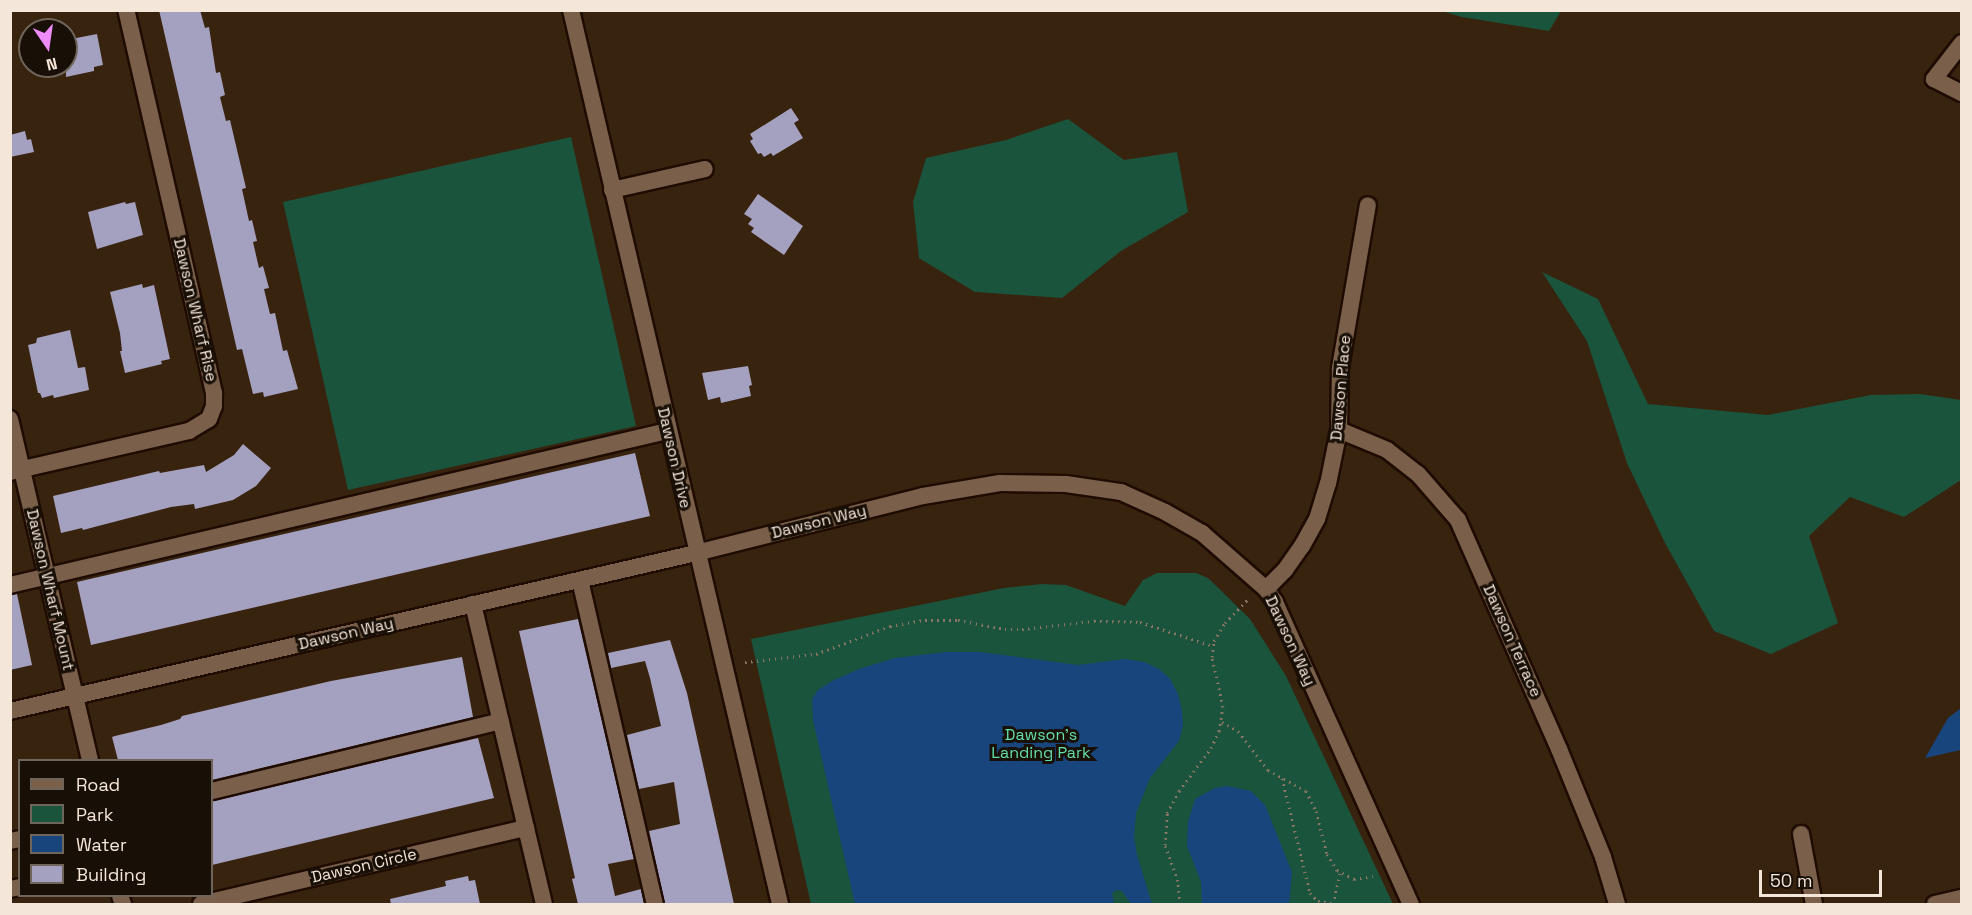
<!DOCTYPE html>
<html>
<head>
<meta charset="utf-8">
<style>
  body { margin:0 }
  #map { position:relative; width:1972px; height:915px; overflow:hidden; background:#38230e; font-family:"Space Grotesk",sans-serif }
  div>[style] { position:absolute }
  [style*='--x'] { left:calc(var(--x)*1px); top:calc(var(--y)*1px); width:calc(var(--w)*1px); rotate:calc(var(--a)*1deg) }
  .green>* { inset:0; background:#1b543d }
  .water>* { inset:0; background:#18457b }
  .building>* { inset:0; background:#a4a0c0 }
  .path>* { height:3px; margin-top:-1.5px; transform-origin:0; background:repeating-linear-gradient(90deg,#897665 0 1.5px,transparent 0 6px) }
  .roads { filter:drop-shadow(2px 0 #1f0b00) drop-shadow(-2px 0 #1f0b00) drop-shadow(0 2px #1f0b00) drop-shadow(0 -2px #1f0b00) }
  .minor>* { height:16px; margin:-8px; padding:0 8px; transform-origin:8px; border-radius:8px; background:#7a604a }
  span { translate:-50% -50%; white-space:nowrap; text-align:center; line-height:1.15; -webkit-text-stroke:6px #180f06; paint-order:stroke }
  .street-label { font-size:16px; color:#f5e6da }
  .park-label { font-size:16px; color:#64dfab }
  .frame { position:absolute; inset:0; border:12px solid #f5e6da; pointer-events:none }
  .legend { position:absolute; left:18px; top:759px; width:195px; height:138px; box-sizing:border-box; background:#180f06; border:2px solid #70655b; margin:0; padding:8px 10px; list-style:none; font-size:18px; color:#f5e6da }
  .legend li { display:flex; align-items:center; gap:12px; height:30px }
  .legend b { width:30px; border:2px solid #70655b }
  .north { position:absolute; left:18px; top:18px; width:60px; height:60px; box-sizing:border-box; background:#180f06; border:2px solid #70655b; border-radius:50%; rotate:167deg; font-size:16px; font-weight:700; line-height:24px; text-align:center; color:#f5e6da }
  .north::after { content:''; display:block; margin:auto; width:21px; height:27px; background:#ed8cf9; clip-path:polygon(50% 0,100% 100%,50% 72%,0 100%) }
  .scale { position:absolute; left:1759px; top:870px; width:123px; height:27px; box-sizing:border-box; border:3px solid #f5e6da; border-top:0; padding-left:8px; font-size:18px; line-height:21px; white-space:nowrap; color:#f5e6da; -webkit-text-stroke:4px #180f06; paint-order:stroke }
</style>
</head>
<body>
<div id="map">
  <div class="green">
    <div style="clip-path:polygon(1442px 11px,1561px 10px,1561px 11px,1549px 31px,1462px 17px)"></div>
    <div style="clip-path:polygon(1068px 119px,1124px 160px,1177px 152px,1188px 212px,1121px 251px,1062px 298px,975px 292px,919px 258px,913px 202px,926px 158px,1006px 140px)"></div>
    <div style="clip-path:polygon(571px 137px,636px 426px,348px 490px,283px 202px)"></div>
    <div style="clip-path:polygon(1542px 272px,1598px 299px,1648px 404px,1768px 415px,1871px 395px,1920px 394px,1961px 400px,1961px 480px,1904px 517px,1850px 497px,1809px 536px,1838px 623px,1771px 654px,1714px 631px,1665px 543px,1627px 463px,1587px 341px)"></div>
    <div style="clip-path:polygon(1157px 573px,1196px 573px,1208px 578px,1250px 619px,1286px 676px,1393px 904px,811px 904px,751px 639px,1004px 588px,1042px 584px,1066px 585px,1125px 606px,1143px 580px)"></div>
  </div>
  <div class="water">
    <div style="clip-path:polygon(946px 652px,980px 652px,1078px 665px,1125px 659px,1144px 662px,1159px 669px,1170px 679px,1178px 694px,1182px 711px,1183px 725px,1179px 741px,1150px 778px,1136px 813px,1134px 837px,1137px 855px,1152px 904px,1131px 904px,1122px 891px,1117px 890px,1112px 893px,1114px 904px,855px 904px,813px 720px,812px 699px,818px 690px,832px 681px,859px 669px,895px 658px)"></div>
    <div style="clip-path:polygon(1961px 708px,1961px 750px,1925px 758px,1948px 718px)"></div>
    <div style="clip-path:polygon(1227px 786px,1251px 791px,1265px 805px,1292px 872px,1289px 904px,1202px 904px,1201px 882px,1187px 846px,1188px 822px,1195px 799px,1215px 788px)"></div>
  </div>
  <div class="building">
    <div style="clip-path:polygon(159px 10px,200px 10px,205px 28px,209px 27px,216px 73px,220px 72px,225px 95px,220px 97px,226px 121px,230px 120px,246px 188px,242px 189px,249px 221px,252px 220px,257px 241px,253px 242px,259px 268px,263px 266px,269px 288px,264px 289px,270px 314px,275px 313px,283px 351px,287px 350px,298px 389px,264px 397px,263px 392px,253px 394px,242px 349px,237px 350px)"></div>
    <div style="clip-path:polygon(97px 34px,103px 65px,94px 67px,94px 71px,66px 77px,66px 40px)"></div>
    <div style="clip-path:polygon(791px 108px,799px 120px,794px 123px,803px 138px,773px 156px,771px 153px,764px 157px,761px 153px,758px 154px,750px 141px,753px 139px,750px 134px)"></div>
    <div style="clip-path:polygon(25px 131px,27px 140px,31px 139px,34px 152px,10px 157px,10px 135px)"></div>
    <div style="clip-path:polygon(758px 194px,803px 226px,784px 255px,751px 232px,754px 228px,748px 224px,752px 219px,744px 214px)"></div>
    <div style="clip-path:polygon(125px 202px,126px 204px,135px 202px,143px 235px,97px 249px,88px 212px)"></div>
    <div style="clip-path:polygon(142px 284px,143px 288px,154px 285px,170px 359px,161px 361px,162px 364px,125px 373px,120px 351px,122px 351px,120px 333px,110px 292px)"></div>
    <div style="clip-path:polygon(70px 330px,78px 368px,85px 367px,89px 390px,54px 398px,53px 395px,42px 398px,40px 393px,38px 393px,28px 345px,36px 343px,37px 338px)"></div>
    <div style="clip-path:polygon(748px 366px,752px 385px,749px 386px,751px 396px,721px 403px,720px 397px,708px 400px,702px 373px)"></div>
    <div style="clip-path:polygon(243px 444px,271px 468px,256px 486px,233px 500px,195px 509px,194px 504px,171px 507px,83px 530px,82px 528px,61px 533px,53px 496px,159px 471px,160px 473px,204px 465px,206px 472px,234px 455px)"></div>
    <div style="clip-path:polygon(635px 453px,650px 516px,91px 645px,77px 582px)"></div>
    <div style="clip-path:polygon(17px 594px,32px 665px,10px 670px,10px 595px)"></div>
    <div style="clip-path:polygon(578px 619px,634px 859px,608px 864px,615px 896px,641px 889px,644px 904px,578px 904px,572px 879px,575px 878px,519px 631px)"></div>
    <div style="clip-path:polygon(670px 640px,687px 693px,734px 904px,665px 904px,649px 831px,680px 824px,674px 782px,639px 789px,627px 735px,661px 726px,650px 678px,645px 661px,611px 668px,608px 653px)"></div>
    <div style="clip-path:polygon(462px 657px,473px 717px,212px 780px,212px 760px,118px 760px,112px 737px,115px 736px,161px 725px,180px 719px,182px 716px,331px 681px)"></div>
    <div style="clip-path:polygon(478px 738px,494px 798px,212px 865px,212px 801px)"></div>
    <div style="clip-path:polygon(468px 876px,469px 881px,475px 880px,480px 904px,391px 904px,390px 899px,446px 886px,445px 881px)"></div>
  </div>
  <div class="path">
    <div style="--x:745;--y:662;--w:71;--a:-6.4"></div>
    <div style="--x:816;--y:654;--w:79;--a:-20.7"></div>
    <div style="--x:890;--y:626;--w:36;--a:-10"></div>
    <div style="--x:925;--y:620;--w:33;--a:0"></div>
    <div style="--x:958;--y:620;--w:48;--a:10.8"></div>
    <div style="--x:1005;--y:629;--w:17;--a:0"></div>
    <div style="--x:1022;--y:629;--w:72;--a:-6.3"></div>
    <div style="--x:1094;--y:621;--w:46;--a:1.2"></div>
    <div style="--x:1140;--y:622;--w:77;--a:18.2"></div>
    <div style="--x:1222;--y:722;--w:18;--a:29"></div>
    <div style="--x:1238;--y:731;--w:49;--a:52.4"></div>
    <div style="--x:1268;--y:770;--w:43;--a:28.9"></div>
    <div style="--x:1306;--y:791;--w:22;--a:63"></div>
    <div style="--x:1316;--y:811;--w:44;--a:75.7"></div>
    <div style="--x:1327;--y:854;--w:19;--a:58"></div>
    <div style="--x:1337;--y:870;--w:19;--a:28"></div>
    <div style="--x:1354;--y:879;--w:19;--a:-9"></div>
    <div style="--x:1282;--y:778;--w:118;--a:76.3"></div>
    <div style="--x:1310;--y:893;--w:11;--a:45"></div>
    <div style="--x:1318;--y:901;--w:15;--a:8"></div>
    <div style="--x:1180;--y:904;--w:23;--a:-95"></div>
    <div style="--x:1178;--y:881;--w:38;--a:-110"></div>
    <div style="--x:1165;--y:845;--w:32;--a:-86"></div>
    <div style="--x:1167;--y:813;--w:25;--a:-61"></div>
    <div style="--x:1179;--y:791;--w:54;--a:-53.3"></div>
    <div style="--x:1211;--y:748;--w:19;--a:-65"></div>
    <div style="--x:1219;--y:731;--w:24;--a:-81"></div>
    <div style="--x:1223;--y:707;--w:51;--a:-102.4"></div>
    <div style="--x:1212;--y:657;--w:16;--a:-83"></div>
    <div style="--x:1214;--y:641;--w:21;--a:-59"></div>
    <div style="--x:1225;--y:623;--w:33;--a:-46"></div>
    <div style="--x:1333;--y:904;--w:32;--a:-77"></div>
  </div>
  <div class="roads">
    <div class="minor">
      <div style="--x:571;--y:10;--w:918;--a:76.84"></div>
      <div style="--x:1962;--y:43;--w:46;--a:127.9"></div>
      <div style="--x:1934;--y:79;--w:31;--a:27"></div>
      <div style="--x:612;--y:190;--w:95;--a:-12.7"></div>
      <div style="--x:10;--y:419;--w:350;--a:76.8"></div>
      <div style="--x:1339;--y:430;--w:52;--a:22.6"></div>
      <div style="--x:1387;--y:450;--w:39;--a:38"></div>
      <div style="--x:1418;--y:474;--w:61;--a:49"></div>
      <div style="--x:1458;--y:520;--w:250;--a:66.2"></div>
      <div style="--x:1559;--y:749;--w:117;--a:67.8"></div>
      <div style="--x:1603;--y:857;--w:49;--a:73.4"></div>
      <div style="--x:10;--y:472;--w:184;--a:-12.9"></div>
      <div style="--x:189;--y:431;--w:23;--a:-31"></div>
      <div style="--x:209;--y:419;--w:14;--a:-69"></div>
      <div style="--x:214;--y:406;--w:13;--a:-90"></div>
      <div style="--x:214;--y:393;--w:393;--a:-102.9"></div>
      <div style="--x:580;--y:580;--w:333;--a:77"></div>
      <div style="--x:10;--y:585;--w:675;--a:-13.19"></div>
      <div style="--x:1266;--y:589;--w:27;--a:-45"></div>
      <div style="--x:1285;--y:570;--w:29;--a:-55"></div>
      <div style="--x:1302;--y:546;--w:31;--a:-61"></div>
      <div style="--x:1317;--y:519;--w:37;--a:-73"></div>
      <div style="--x:1328;--y:484;--w:55;--a:-78.5"></div>
      <div style="--x:1339;--y:430;--w:62;--a:-89.1"></div>
      <div style="--x:1340;--y:368;--w:165;--a:-80.3"></div>
      <div style="--x:473;--y:604;--w:230;--a:76.7"></div>
      <div style="--x:10;--y:711;--w:704;--a:-12.97"></div>
      <div style="--x:696;--y:553;--w:234;--a:-14.1"></div>
      <div style="--x:923;--y:496;--w:78;--a:-9.6"></div>
      <div style="--x:1000;--y:483;--w:66;--a:0.9"></div>
      <div style="--x:1066;--y:484;--w:56;--a:8.3"></div>
      <div style="--x:1121;--y:492;--w:48;--a:24.4"></div>
      <div style="--x:1165;--y:512;--w:43;--a:29.6"></div>
      <div style="--x:1202;--y:533;--w:85;--a:41.2"></div>
      <div style="--x:1266;--y:589;--w:16;--a:55"></div>
      <div style="--x:1275;--y:602;--w:331;--a:65.8"></div>
      <div style="--x:212;--y:791;--w:297;--a:-13.6"></div>
      <div style="--x:1801;--y:834;--w:71;--a:79.5"></div>
      <div style="--x:10;--y:841;--w:10;--a:-11"></div>
      <div style="--x:10;--y:889;--w:10;--a:-11"></div>
      <div style="--x:120;--y:896;--w:9;--a:69"></div>
      <div style="--x:201;--y:904;--w:334;--a:-13.2"></div>
      <div style="--x:526;--y:828;--w:78;--a:76.7"></div>
      <div style="--x:1935;--y:904;--w:28;--a:-13"></div>
    </div>
  </div>
  <div class="street-label">
    <span style="left:195px;top:310px;rotate:77deg">Dawson Wharf Rise</span>
    <span style="left:1341px;top:388px;rotate:-85deg">Dawson Place</span>
    <span style="left:674px;top:458px;rotate:77deg">Dawson Drive</span>
    <span style="left:819px;top:522px;rotate:-14deg">Dawson Way</span>
    <span style="left:50px;top:590px;rotate:77deg">Dawson Wharf Mount</span>
    <span style="left:346px;top:634px;rotate:-13deg">Dawson Way</span>
    <span style="left:1290px;top:641px;rotate:65deg">Dawson Way</span>
    <span style="left:1512px;top:641px;rotate:66deg">Dawson Terrace</span>
    <span style="left:364px;top:866px;rotate:-13deg">Dawson Circle</span>
  </div>
  <div class="park-label">
    <span style="left:1041px;top:744px">Dawson's<br>Landing Park</span>
  </div>
  <div class="frame"></div>
  <ul class="legend">
  <li><b style="height:8px;background:#7a604a"></b>Road</li>
  <li><b style="height:16px;background:#1b543d"></b>Park</li>
  <li><b style="height:16px;background:#18457b"></b>Water</li>
  <li><b style="height:16px;background:#a4a0c0"></b>Building</li>
  </ul>
  <div class="north">N</div>
  <div class="scale">50 m</div>
</div>
</body>
</html>
